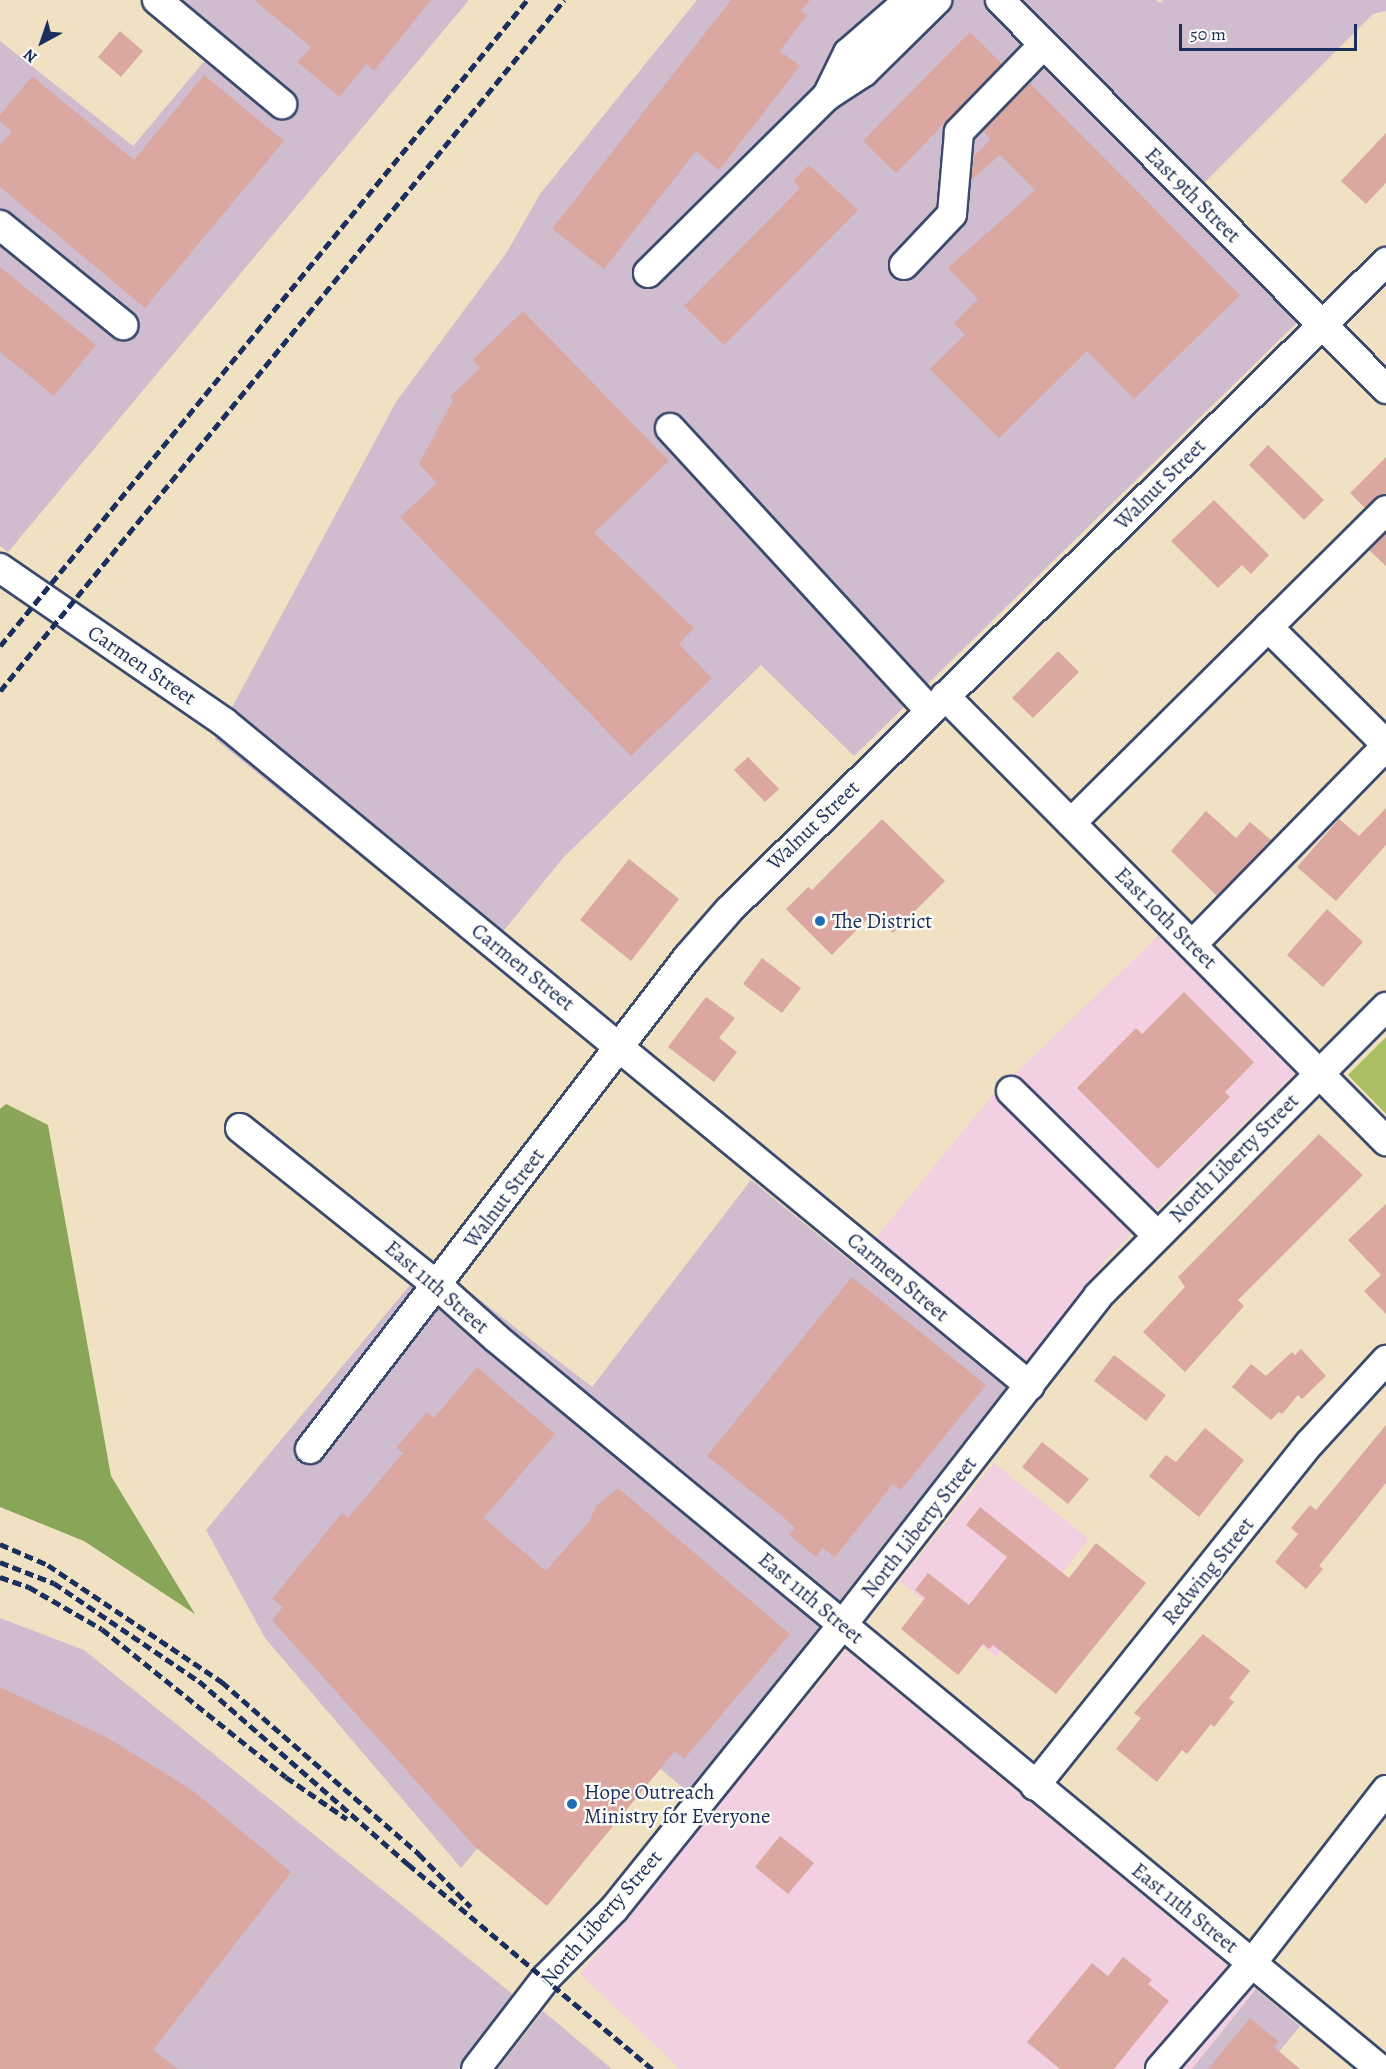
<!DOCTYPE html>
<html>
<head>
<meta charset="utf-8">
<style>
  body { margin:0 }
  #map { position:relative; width:1386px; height:2069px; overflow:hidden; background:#f0e1c2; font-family:Alegreya,serif }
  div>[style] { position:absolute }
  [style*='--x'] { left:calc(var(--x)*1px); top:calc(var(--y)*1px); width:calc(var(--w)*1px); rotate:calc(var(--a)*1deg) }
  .built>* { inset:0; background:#f2cfe1 }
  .industrial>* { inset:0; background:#cfbdcf }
  .green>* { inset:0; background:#acbe62 }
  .forest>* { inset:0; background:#89a558 }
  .building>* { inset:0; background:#daa7a1 }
  .roads { filter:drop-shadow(2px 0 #3b4a6d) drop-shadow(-2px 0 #3b4a6d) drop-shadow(0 2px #3b4a6d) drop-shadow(0 -2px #3b4a6d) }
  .minor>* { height:28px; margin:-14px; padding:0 14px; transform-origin:14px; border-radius:14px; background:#fff }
  .rail>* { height:4.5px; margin-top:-2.25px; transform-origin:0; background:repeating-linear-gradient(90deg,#1b2f5e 0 9px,transparent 0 13.5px) }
  .dots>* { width:16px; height:16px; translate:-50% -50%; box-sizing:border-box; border:3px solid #fdfcf7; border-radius:50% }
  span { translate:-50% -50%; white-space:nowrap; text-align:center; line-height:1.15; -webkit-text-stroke:4.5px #fdfcf7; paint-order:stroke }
  .street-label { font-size:21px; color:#1b2f5e }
  .poi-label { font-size:21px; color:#1b2f5e }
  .left { translate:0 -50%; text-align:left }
  .north { position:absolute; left:12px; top:12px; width:60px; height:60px; -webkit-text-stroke:4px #fdfcf7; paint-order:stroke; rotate:220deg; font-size:16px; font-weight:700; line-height:24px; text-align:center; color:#1b2f5e }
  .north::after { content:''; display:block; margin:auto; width:21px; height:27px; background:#1b2f5e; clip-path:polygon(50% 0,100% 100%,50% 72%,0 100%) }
  .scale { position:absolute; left:1179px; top:24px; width:178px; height:27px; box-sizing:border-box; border:3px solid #1b2f5e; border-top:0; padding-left:8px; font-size:18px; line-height:21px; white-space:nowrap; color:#1b2f5e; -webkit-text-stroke:4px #fdfcf7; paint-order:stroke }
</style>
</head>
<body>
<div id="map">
  <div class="built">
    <div style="clip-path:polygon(1158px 936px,1297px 1071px,1110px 1255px,1006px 1388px,854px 1264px,990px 1098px)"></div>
    <div style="clip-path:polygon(994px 1463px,1089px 1539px,996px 1657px,899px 1581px)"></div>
    <div style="clip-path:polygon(846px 1650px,1256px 1989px,1192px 2069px,680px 2069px,580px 1974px)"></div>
  </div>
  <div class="industrial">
    <div style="clip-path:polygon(176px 0,469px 0,8px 552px,0 546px,0 41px,133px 146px,223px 39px)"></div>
    <div style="clip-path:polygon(697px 0,1156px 0,1160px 3px,1163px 0,1386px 0,1386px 11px,1373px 14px,1204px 183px,1320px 300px,854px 756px,761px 665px,563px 858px,483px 956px,215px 739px,396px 402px,507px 252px,540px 194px)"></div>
    <div style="clip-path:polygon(751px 1180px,1006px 1388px,689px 1793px,592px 1711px,461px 1868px,265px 1638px,206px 1530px,430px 1261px,592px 1387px)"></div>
    <div style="clip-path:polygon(0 1618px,84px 1650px,515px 1996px,458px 2069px,0 2069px)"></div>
    <div style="clip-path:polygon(1256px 1989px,1300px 2026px,1265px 2069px,1192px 2069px)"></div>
    <div style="clip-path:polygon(543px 2011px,612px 2069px,498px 2069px)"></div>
  </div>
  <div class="green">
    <div style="clip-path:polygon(1386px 1037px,1386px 1114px,1348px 1075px)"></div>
  </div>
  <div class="forest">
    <div style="clip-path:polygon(6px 1104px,48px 1125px,111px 1476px,195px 1614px,84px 1541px,0 1507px,0 1109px)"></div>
  </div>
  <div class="building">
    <div style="clip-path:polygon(254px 0,431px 0,374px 71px,366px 64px,340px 97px,297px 62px,311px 47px)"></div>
    <div style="clip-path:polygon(731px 0,810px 0,801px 11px,807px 15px,780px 51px,800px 66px,719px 170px,696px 151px,604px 269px,552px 229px)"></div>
    <div style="clip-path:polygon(120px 31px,143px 51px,121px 77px,98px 57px)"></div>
    <div style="clip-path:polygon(970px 32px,1002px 64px,896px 173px,863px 141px)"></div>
    <div style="clip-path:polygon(204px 75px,284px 141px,145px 308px,0 187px,0 145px,12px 131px,0 122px,0 115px,32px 76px,134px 160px)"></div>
    <div style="clip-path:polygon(1030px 83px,1240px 295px,1134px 399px,1087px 351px,999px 438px,930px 369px,965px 335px,954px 323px,978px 299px,948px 268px,1035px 190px,1000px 155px,971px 180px,974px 156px,991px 139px,983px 131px)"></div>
    <div style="clip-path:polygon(1386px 133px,1386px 183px,1366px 204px,1341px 181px)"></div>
    <div style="clip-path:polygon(809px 165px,858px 210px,724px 345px,684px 306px,800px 188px,793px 181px)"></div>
    <div style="clip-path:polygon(0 267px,96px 345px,54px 396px,0 352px)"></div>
    <div style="clip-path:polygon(523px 311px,669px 461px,594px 533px,694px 628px,679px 644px,712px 678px,631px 756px,400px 517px,437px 483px,419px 464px,453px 400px,450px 397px,480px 368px,473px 360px)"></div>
    <div style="clip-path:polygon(1268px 445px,1324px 500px,1304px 520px,1249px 465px)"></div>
    <div style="clip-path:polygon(1386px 457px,1386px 494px,1365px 508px,1350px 493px)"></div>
    <div style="clip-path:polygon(1214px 500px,1269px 555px,1251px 574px,1242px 565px,1218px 588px,1171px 541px)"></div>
    <div style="clip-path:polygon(1386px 533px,1386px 566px,1369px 550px)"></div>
    <div style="clip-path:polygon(1058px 651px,1079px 672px,1033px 718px,1012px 698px)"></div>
    <div style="clip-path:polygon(748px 757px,779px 789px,765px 802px,734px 770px)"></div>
    <div style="clip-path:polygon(1386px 808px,1386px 845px,1336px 901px,1297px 867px,1339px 819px,1359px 836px)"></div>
    <div style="clip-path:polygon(1206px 811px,1236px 838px,1250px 822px,1271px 840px,1217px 896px,1171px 851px)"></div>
    <div style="clip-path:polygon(882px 819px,945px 881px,893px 933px,873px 913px,832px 955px,786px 909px,808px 887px,812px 890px)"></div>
    <div style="clip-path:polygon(629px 859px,679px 899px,631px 961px,580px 920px)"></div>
    <div style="clip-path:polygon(1327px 909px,1363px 942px,1323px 987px,1287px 955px)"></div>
    <div style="clip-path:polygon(762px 958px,801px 988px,782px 1013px,743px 984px)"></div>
    <div style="clip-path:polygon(1184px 992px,1254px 1062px,1225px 1092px,1230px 1097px,1158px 1169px,1077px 1088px,1136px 1028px,1142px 1034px)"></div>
    <div style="clip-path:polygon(706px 997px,735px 1018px,719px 1038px,737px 1052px,714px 1082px,668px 1047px)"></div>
    <div style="clip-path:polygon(1319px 1134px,1363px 1175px,1238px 1300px,1244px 1306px,1185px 1372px,1143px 1332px,1185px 1287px,1178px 1277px)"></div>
    <div style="clip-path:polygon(1386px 1204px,1386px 1314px,1364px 1291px,1381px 1275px,1348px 1240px)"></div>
    <div style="clip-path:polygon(852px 1277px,986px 1385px,901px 1490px,893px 1484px,835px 1557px,823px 1548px,816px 1557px,789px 1535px,795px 1528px,781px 1515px,707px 1456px)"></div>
    <div style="clip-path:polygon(1301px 1349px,1326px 1376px,1302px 1399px,1298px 1395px,1282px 1414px,1279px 1412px,1271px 1420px,1232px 1387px,1251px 1364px,1266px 1376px,1292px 1352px,1295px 1355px)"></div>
    <div style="clip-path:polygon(1114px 1355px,1166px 1395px,1146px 1421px,1094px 1381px)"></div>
    <div style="clip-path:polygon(477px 1367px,555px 1434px,484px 1518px,546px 1571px,588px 1523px,597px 1505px,618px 1488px,790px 1634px,684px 1759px,675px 1751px,547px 1906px,474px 1846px,272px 1620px,283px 1607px,272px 1599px,342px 1513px,348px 1518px,403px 1453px,396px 1448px,427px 1412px,434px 1418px)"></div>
    <div style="clip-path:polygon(1386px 1425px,1386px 1483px,1319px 1566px,1323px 1569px,1306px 1589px,1275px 1562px,1298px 1534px,1291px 1528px,1310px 1505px,1316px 1510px)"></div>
    <div style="clip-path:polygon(1205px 1428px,1244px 1460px,1199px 1517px,1149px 1476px,1166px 1455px,1176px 1462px)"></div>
    <div style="clip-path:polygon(1042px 1442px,1089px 1479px,1068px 1504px,1022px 1467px)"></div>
    <div style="clip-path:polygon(980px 1507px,1069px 1578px,1096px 1543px,1146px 1583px,1056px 1694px,993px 1645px,989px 1649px,983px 1644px,958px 1675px,901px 1629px,925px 1598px,915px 1590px,928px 1573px,969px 1605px,1007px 1557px,966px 1525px)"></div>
    <div style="clip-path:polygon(1203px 1634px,1250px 1671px,1229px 1698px,1234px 1702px,1214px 1727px,1211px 1724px,1187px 1754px,1182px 1750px,1157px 1782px,1116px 1749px,1141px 1718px,1134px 1713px)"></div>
    <div style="clip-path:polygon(0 1687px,108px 1738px,192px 1790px,291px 1872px,153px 2050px,178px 2069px,0 2069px)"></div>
    <div style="clip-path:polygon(780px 1836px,814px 1863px,788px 1894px,755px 1867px)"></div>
    <div style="clip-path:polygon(1123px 1957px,1152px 1980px,1148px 1984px,1169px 2001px,1114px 2069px,1060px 2069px,1027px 2042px,1092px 1963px,1108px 1976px)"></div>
    <div style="clip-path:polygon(1250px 2018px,1279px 2042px,1274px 2047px,1300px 2069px,1208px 2069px)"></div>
  </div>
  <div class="roads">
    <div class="minor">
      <div style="--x:157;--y:0;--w:163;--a:39.8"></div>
      <div style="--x:1000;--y:0;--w:548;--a:45.22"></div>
      <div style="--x:827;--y:96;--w:48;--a:-64"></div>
      <div style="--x:848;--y:53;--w:81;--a:-41"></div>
      <div style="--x:0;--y:225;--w:159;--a:39.1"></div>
      <div style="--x:904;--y:265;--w:70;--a:-46.7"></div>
      <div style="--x:952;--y:214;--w:82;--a:-85.1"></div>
      <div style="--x:959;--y:132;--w:122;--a:-46"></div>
      <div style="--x:648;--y:273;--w:252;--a:-44.7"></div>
      <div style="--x:827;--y:96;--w:44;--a:-33"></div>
      <div style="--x:864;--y:72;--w:103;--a:-44.6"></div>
      <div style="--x:670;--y:428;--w:384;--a:47.4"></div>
      <div style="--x:0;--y:568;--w:272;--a:34.5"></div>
      <div style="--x:224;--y:722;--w:1044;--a:39.48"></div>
      <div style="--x:1268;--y:627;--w:166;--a:44.8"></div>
      <div style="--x:945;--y:696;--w:627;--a:45.26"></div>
      <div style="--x:1071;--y:823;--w:444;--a:-44.8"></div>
      <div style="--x:1192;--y:945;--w:278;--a:-45.7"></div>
      <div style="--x:1011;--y:1091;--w:205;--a:44.6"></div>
      <div style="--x:240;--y:1128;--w:252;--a:38.6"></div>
      <div style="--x:437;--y:1285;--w:79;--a:41.9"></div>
      <div style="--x:496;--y:1338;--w:1147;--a:39.59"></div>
      <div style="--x:310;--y:1449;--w:620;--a:-52.47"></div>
      <div style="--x:688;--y:957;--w:62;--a:-48.9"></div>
      <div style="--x:729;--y:910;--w:923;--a:-44.6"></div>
      <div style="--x:1035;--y:1786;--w:440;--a:-51.3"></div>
      <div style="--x:1310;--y:1443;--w:113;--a:-47.5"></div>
      <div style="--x:476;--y:2069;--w:115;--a:-52.4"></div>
      <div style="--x:546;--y:1978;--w:97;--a:-45.4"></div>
      <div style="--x:614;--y:1909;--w:366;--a:-51.2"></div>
      <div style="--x:843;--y:1624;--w:415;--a:-52.1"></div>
      <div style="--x:1098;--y:1296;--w:408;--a:-45.1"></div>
      <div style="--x:1160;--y:2069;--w:140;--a:-49"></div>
      <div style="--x:1252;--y:1963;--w:219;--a:-52.2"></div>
    </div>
  </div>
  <div class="rail">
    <div style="--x:0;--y:646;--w:834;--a:-50.79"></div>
    <div style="--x:0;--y:691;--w:892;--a:-50.78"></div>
    <div style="--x:0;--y:1544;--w:52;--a:23.6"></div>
    <div style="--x:48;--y:1565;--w:210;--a:33.9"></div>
    <div style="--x:222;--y:1682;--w:262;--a:41.1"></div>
    <div style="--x:419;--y:1854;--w:74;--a:45.5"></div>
    <div style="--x:0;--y:1562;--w:58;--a:21.3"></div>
    <div style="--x:54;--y:1583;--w:175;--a:34.1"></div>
    <div style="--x:199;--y:1681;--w:278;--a:41.2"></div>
    <div style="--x:408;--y:1864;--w:319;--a:40"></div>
    <div style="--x:0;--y:1577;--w:31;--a:19"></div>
    <div style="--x:29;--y:1587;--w:84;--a:29.9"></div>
    <div style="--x:102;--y:1629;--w:236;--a:38.8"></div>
    <div style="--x:286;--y:1777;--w:74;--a:34.5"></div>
  </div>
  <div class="dots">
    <div style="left:820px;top:921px;background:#1f6fb2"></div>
    <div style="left:572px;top:1804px;background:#1f6fb2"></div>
  </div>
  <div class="street-label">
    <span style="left:1193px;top:195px;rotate:45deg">East 9th Street</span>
    <span style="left:1160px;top:484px;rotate:-45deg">Walnut Street</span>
    <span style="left:142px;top:665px;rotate:34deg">Carmen Street</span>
    <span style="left:813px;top:825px;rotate:-44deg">Walnut Street</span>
    <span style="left:1166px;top:918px;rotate:45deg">East 10th Street</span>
    <span style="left:523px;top:967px;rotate:39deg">Carmen Street</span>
    <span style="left:1234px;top:1158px;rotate:-45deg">North Liberty Street</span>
    <span style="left:504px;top:1198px;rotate:-53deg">Walnut Street</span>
    <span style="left:898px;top:1277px;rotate:40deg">Carmen Street</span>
    <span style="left:437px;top:1287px;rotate:41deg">East 11th Street</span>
    <span style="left:919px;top:1527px;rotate:-52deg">North Liberty Street</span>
    <span style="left:1208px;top:1571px;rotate:-51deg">Redwing Street</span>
    <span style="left:811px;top:1598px;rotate:40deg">East 11th Street</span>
    <span style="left:1185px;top:1908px;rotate:39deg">East 11th Street</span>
    <span style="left:601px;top:1918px;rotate:-49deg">North Liberty Street</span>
  </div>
  <div class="poi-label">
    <span class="left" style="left:832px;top:921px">The District</span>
    <span class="left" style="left:584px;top:1804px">Hope Outreach<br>Ministry for Everyone</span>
  </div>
  <div class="north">N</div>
  <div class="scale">50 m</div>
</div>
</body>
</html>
